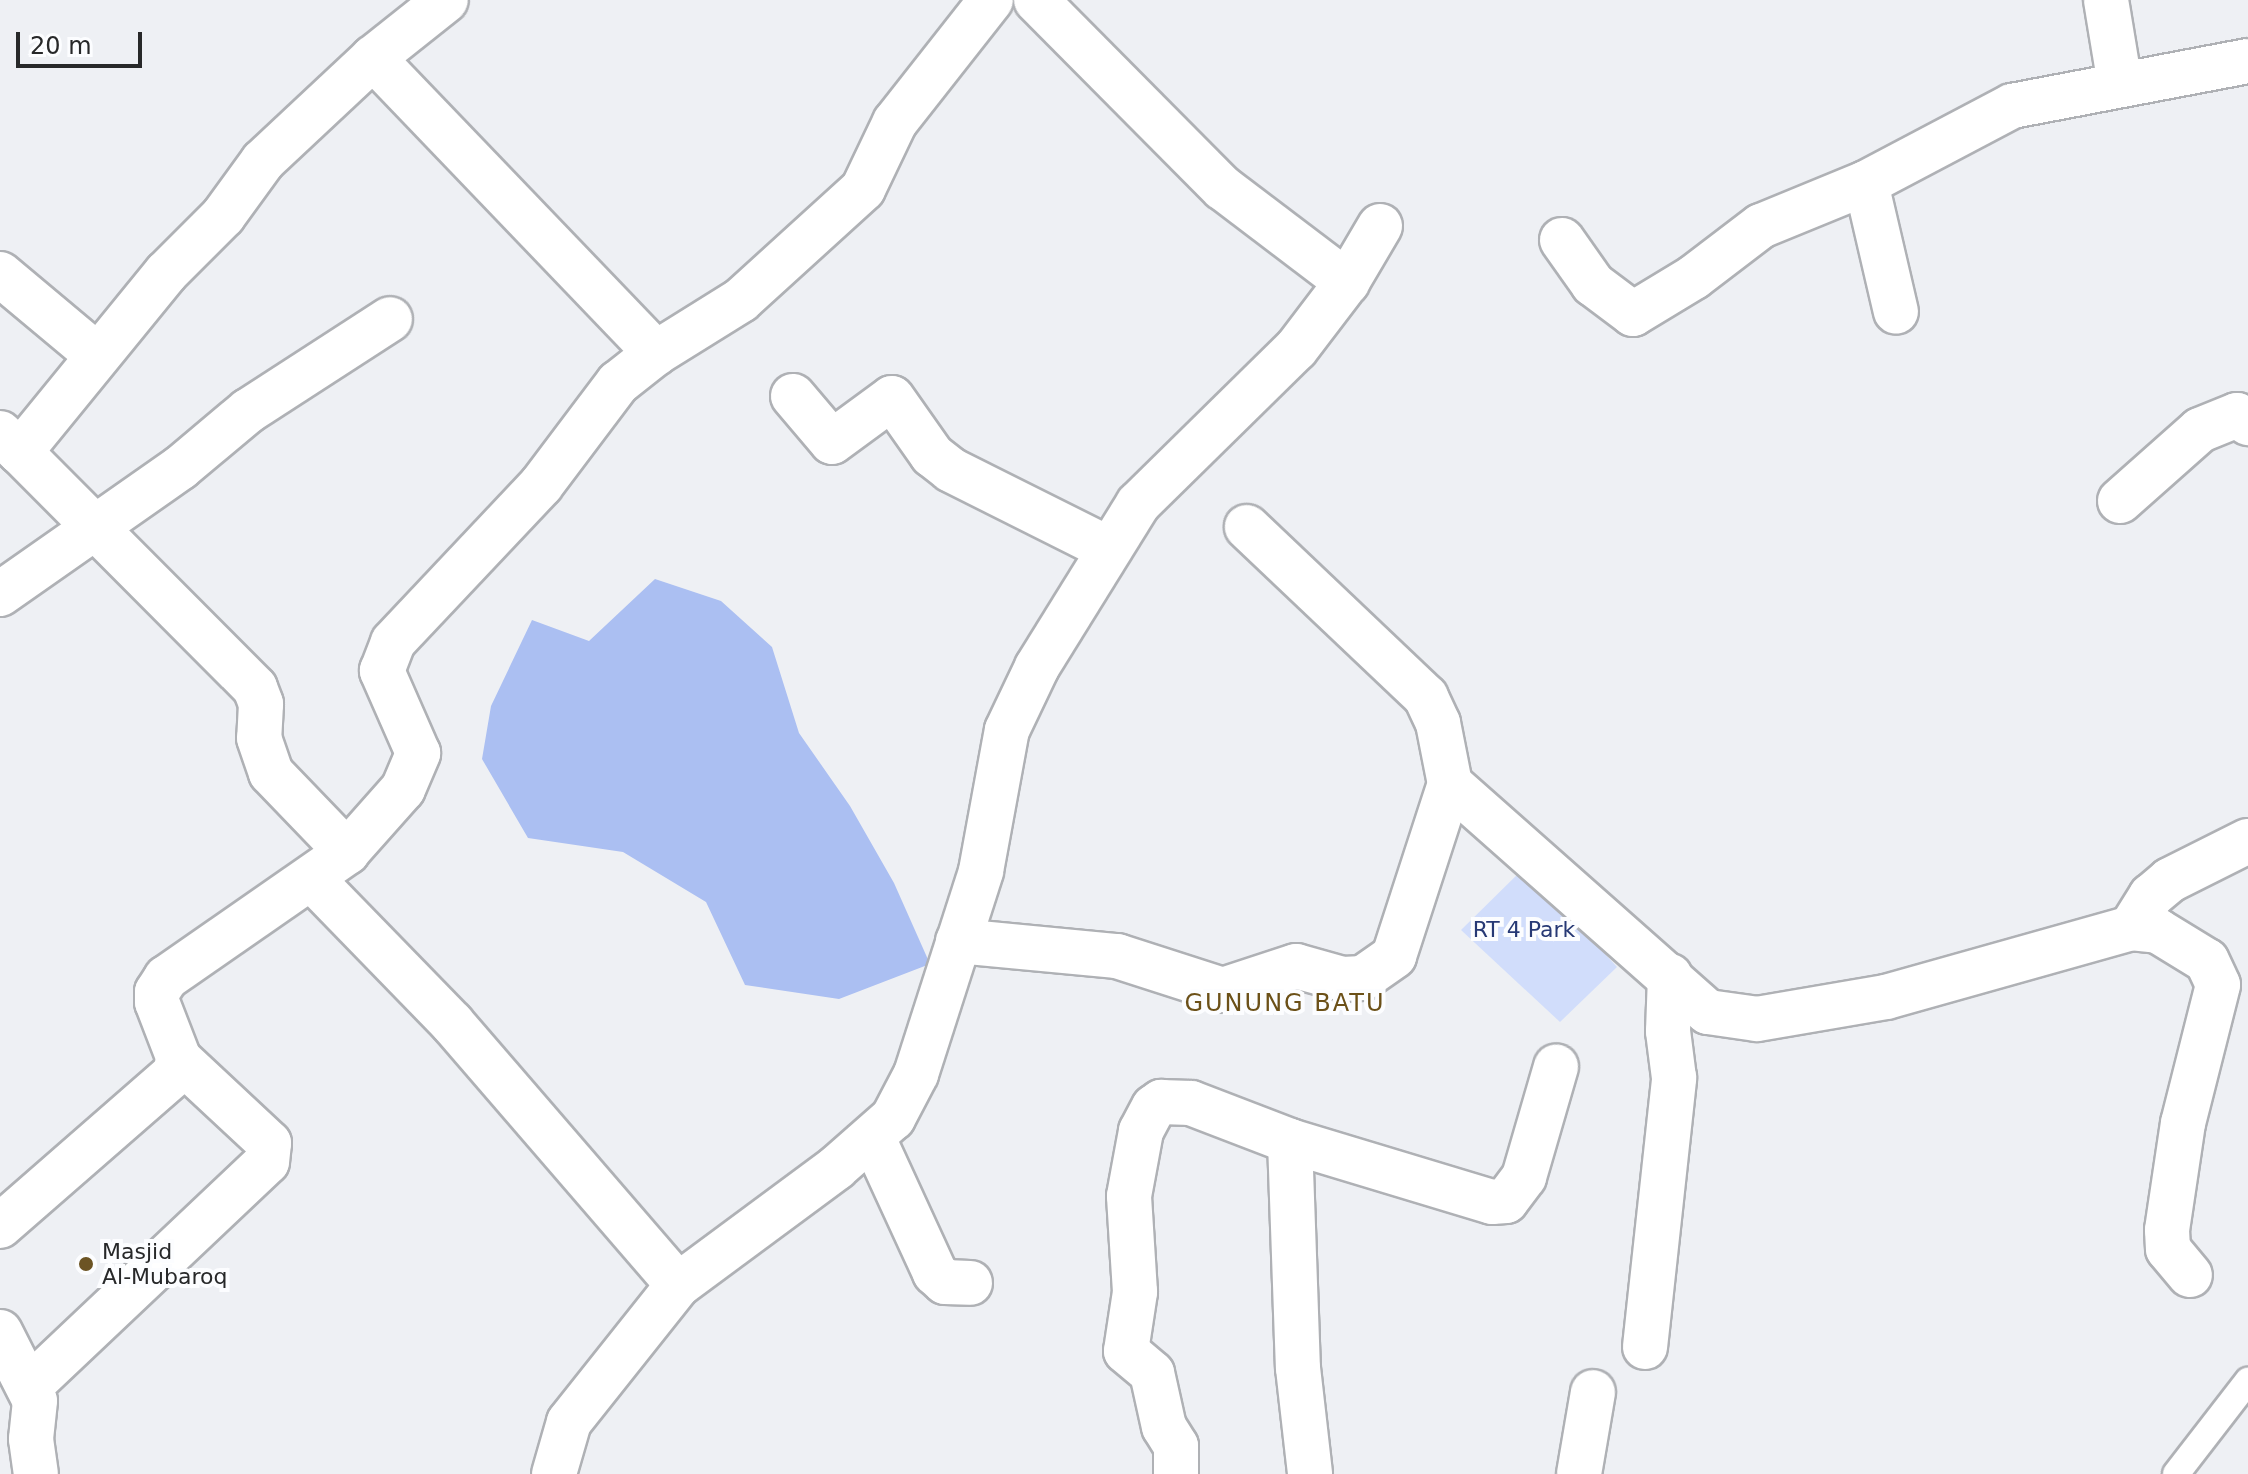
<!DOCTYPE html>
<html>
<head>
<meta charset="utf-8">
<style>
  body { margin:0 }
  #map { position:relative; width:2248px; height:1474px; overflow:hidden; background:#eef0f4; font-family:"DejaVu Sans",sans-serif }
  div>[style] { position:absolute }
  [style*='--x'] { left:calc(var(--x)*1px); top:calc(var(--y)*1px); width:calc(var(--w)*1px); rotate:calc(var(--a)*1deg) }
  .green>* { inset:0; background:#d1ddfb }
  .forest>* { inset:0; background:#abbff2 }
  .roads { filter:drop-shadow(2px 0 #afb1b5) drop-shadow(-2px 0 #afb1b5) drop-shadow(0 2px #afb1b5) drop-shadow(0 -2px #afb1b5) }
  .service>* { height:26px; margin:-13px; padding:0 13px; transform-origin:13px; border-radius:13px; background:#fff }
  .minor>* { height:44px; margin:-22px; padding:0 22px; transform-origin:22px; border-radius:22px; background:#fff }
  .dots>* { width:22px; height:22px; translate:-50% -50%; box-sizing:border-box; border:4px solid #fcfdff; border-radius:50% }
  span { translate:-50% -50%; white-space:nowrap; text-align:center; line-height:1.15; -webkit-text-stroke:8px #fcfdff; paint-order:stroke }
  .park-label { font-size:22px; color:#273975 }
  .poi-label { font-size:22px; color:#272829 }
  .left { translate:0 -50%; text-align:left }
  .neighbourhood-label { font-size:24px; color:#6b5018; letter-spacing:2px }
  .scale { position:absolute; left:16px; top:32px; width:126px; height:36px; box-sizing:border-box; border:4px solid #272829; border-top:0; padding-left:10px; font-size:24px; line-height:28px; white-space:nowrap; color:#272829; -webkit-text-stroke:6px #fcfdff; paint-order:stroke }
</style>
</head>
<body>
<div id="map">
  <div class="green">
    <div style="clip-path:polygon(1525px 867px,1617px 967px,1560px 1022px,1461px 930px)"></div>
  </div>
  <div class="forest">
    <div style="clip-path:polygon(655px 579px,721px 601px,772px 647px,799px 733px,850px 806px,894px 883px,930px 964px,839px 999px,745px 985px,706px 902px,623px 852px,528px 838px,482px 759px,491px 706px,532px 620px,589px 641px)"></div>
  </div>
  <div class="roads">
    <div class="service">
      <div style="--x:2176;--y:1474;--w:118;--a:-52.3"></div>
    </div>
    <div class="minor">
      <div style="--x:1036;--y:0;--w:265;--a:45.2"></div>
      <div style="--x:1223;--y:188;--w:156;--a:37.2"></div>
      <div style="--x:2106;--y:0;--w:86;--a:80.6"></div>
      <div style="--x:373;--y:58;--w:93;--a:-38.5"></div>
      <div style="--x:1866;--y:183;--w:165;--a:-27.8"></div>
      <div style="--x:2012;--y:106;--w:240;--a:-10.8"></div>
      <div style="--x:1562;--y:240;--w:54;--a:54.8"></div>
      <div style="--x:1593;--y:284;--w:50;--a:36.9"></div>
      <div style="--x:1633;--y:314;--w:71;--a:-31.2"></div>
      <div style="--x:1694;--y:277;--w:84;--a:-37.3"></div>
      <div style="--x:1761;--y:226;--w:113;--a:-22.3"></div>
      <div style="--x:1866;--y:183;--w:132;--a:76.9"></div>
      <div style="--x:0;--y:274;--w:126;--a:39.9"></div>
      <div style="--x:793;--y:396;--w:60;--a:49.7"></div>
      <div style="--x:832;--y:442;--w:74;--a:-36.3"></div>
      <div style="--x:892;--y:398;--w:70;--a:54.9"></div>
      <div style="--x:932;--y:455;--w:24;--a:38"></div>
      <div style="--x:951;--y:470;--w:174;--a:26.6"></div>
      <div style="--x:0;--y:433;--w:28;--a:44"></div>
      <div style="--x:20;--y:452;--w:231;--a:-50.8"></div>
      <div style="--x:166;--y:273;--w:81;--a:-45"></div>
      <div style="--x:223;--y:216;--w:68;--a:-54"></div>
      <div style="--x:263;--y:161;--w:151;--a:-43.1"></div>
      <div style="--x:373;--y:58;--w:409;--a:46.2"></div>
      <div style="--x:20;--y:452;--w:333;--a:45.1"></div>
      <div style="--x:255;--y:688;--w:17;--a:69"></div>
      <div style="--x:261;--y:704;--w:34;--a:93"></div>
      <div style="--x:259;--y:738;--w:37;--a:71"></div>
      <div style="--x:271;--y:773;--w:110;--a:46.1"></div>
      <div style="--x:2120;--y:501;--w:107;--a:-41.6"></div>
      <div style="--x:2200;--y:430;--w:40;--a:-22"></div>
      <div style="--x:2237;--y:415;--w:14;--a:36"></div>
      <div style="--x:0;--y:594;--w:220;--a:-35"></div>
      <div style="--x:180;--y:468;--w:89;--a:-40"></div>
      <div style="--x:248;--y:411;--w:169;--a:-32.9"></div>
      <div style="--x:1450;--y:784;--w:344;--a:41.5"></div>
      <div style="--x:1708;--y:1012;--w:49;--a:8.1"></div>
      <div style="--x:1757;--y:1019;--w:131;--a:-9.7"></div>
      <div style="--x:1886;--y:997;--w:255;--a:-15.7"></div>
      <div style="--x:2131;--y:928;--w:27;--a:6"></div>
      <div style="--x:2158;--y:931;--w:57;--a:31.5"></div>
      <div style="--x:2207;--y:961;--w:26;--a:65"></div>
      <div style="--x:2218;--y:985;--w:142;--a:104.2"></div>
      <div style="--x:2183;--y:1123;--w:108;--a:98.5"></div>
      <div style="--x:2167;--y:1230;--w:19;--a:87"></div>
      <div style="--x:2168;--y:1249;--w:34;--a:50"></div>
      <div style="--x:312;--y:879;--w:201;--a:45.8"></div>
      <div style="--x:452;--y:1023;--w:346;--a:49.2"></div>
      <div style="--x:2131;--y:928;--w:38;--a:-58"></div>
      <div style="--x:2151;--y:896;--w:25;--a:-40"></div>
      <div style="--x:2170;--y:880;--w:87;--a:-26.6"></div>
      <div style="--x:958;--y:941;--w:160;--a:5.4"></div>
      <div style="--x:1117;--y:956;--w:111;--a:17.8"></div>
      <div style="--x:1223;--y:990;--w:77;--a:-18.2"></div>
      <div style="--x:1296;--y:966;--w:49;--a:15.5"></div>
      <div style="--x:1343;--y:979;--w:20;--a:-3"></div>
      <div style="--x:1363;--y:978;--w:38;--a:-35"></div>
      <div style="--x:1394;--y:956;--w:181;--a:-72"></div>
      <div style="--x:1450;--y:784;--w:62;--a:-101.1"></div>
      <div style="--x:1438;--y:723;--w:29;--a:-115"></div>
      <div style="--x:1426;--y:697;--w:247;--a:-136.5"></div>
      <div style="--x:873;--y:1138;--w:149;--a:65.3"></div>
      <div style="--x:935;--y:1273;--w:13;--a:42"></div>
      <div style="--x:945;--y:1282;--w:25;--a:2"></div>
      <div style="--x:1290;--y:1141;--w:227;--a:88"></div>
      <div style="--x:1298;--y:1368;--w:107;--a:83.5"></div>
      <div style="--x:0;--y:1226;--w:231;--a:-41.1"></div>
      <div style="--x:174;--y:1074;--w:16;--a:-72"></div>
      <div style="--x:179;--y:1059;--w:61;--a:-111.1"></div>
      <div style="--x:157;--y:1002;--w:10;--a:-90"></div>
      <div style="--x:157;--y:992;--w:17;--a:-57"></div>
      <div style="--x:166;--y:978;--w:221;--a:-34.8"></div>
      <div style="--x:347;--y:852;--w:84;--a:-48.4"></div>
      <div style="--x:403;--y:789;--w:39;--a:-67"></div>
      <div style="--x:418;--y:753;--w:90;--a:-113.7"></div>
      <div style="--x:382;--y:671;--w:31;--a:-69"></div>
      <div style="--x:393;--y:642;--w:216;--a:-46.7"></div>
      <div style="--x:541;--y:485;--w:128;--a:-53"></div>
      <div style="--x:618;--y:383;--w:48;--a:-38.3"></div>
      <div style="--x:656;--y:353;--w:100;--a:-31.9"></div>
      <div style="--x:741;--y:300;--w:165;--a:-42.3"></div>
      <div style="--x:863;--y:189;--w:74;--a:-64.5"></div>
      <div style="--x:895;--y:122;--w:155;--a:-51.8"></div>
      <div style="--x:0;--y:1332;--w:77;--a:63.1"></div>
      <div style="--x:35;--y:1401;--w:38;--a:96"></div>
      <div style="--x:31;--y:1439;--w:35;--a:82"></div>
      <div style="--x:1645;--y:1347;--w:271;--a:-83.8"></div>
      <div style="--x:1674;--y:1078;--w:47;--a:-97.3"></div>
      <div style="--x:1668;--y:1031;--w:55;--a:-87.9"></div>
      <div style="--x:30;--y:1386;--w:326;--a:-43.4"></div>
      <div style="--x:267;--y:1162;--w:19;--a:-84"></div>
      <div style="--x:269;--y:1143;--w:123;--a:-137"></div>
      <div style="--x:554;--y:1474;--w:54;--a:-73.9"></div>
      <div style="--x:569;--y:1422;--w:175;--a:-51.5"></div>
      <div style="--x:678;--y:1285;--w:197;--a:-36.5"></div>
      <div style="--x:836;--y:1168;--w:76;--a:-41.3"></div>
      <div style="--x:893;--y:1118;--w:50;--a:-62.4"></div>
      <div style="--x:916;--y:1074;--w:213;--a:-72.2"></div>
      <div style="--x:981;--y:871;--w:143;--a:-79.6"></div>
      <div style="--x:1007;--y:730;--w:70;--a:-64.5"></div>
      <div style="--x:1037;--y:667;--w:192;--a:-58.2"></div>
      <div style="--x:1138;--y:504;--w:221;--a:-44.5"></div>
      <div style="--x:1296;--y:349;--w:84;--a:-52.7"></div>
      <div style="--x:1347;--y:282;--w:65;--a:-59.5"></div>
      <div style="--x:1176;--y:1474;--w:28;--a:-90"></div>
      <div style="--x:1176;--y:1446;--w:22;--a:-122"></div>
      <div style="--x:1164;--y:1427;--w:55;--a:-102.5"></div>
      <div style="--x:1152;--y:1373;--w:34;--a:-140"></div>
      <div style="--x:1126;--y:1351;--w:60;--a:-81.3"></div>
      <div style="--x:1135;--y:1292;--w:96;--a:-93.6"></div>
      <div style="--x:1129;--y:1196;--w:66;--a:-79.5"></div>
      <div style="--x:1141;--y:1131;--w:27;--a:-62"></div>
      <div style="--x:1154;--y:1107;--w:9;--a:-36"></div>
      <div style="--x:1161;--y:1102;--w:30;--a:2"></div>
      <div style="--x:1191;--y:1103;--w:106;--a:21"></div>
      <div style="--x:1290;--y:1141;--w:211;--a:16.8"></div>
      <div style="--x:1492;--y:1202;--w:14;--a:-4"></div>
      <div style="--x:1506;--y:1201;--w:30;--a:-53"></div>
      <div style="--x:1524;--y:1177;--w:115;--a:-73.8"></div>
      <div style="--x:1579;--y:1474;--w:83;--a:-80.3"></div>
    </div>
  </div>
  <div class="dots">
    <div style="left:86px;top:1264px;background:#6c5424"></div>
  </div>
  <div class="park-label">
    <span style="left:1524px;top:930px">RT 4 Park</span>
  </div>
  <div class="poi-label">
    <span class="left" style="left:102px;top:1264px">Masjid<br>Al-Mubaroq</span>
  </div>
  <div class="neighbourhood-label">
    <span style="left:1285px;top:1004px">GUNUNG BATU</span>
  </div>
  <div class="scale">20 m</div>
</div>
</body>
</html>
